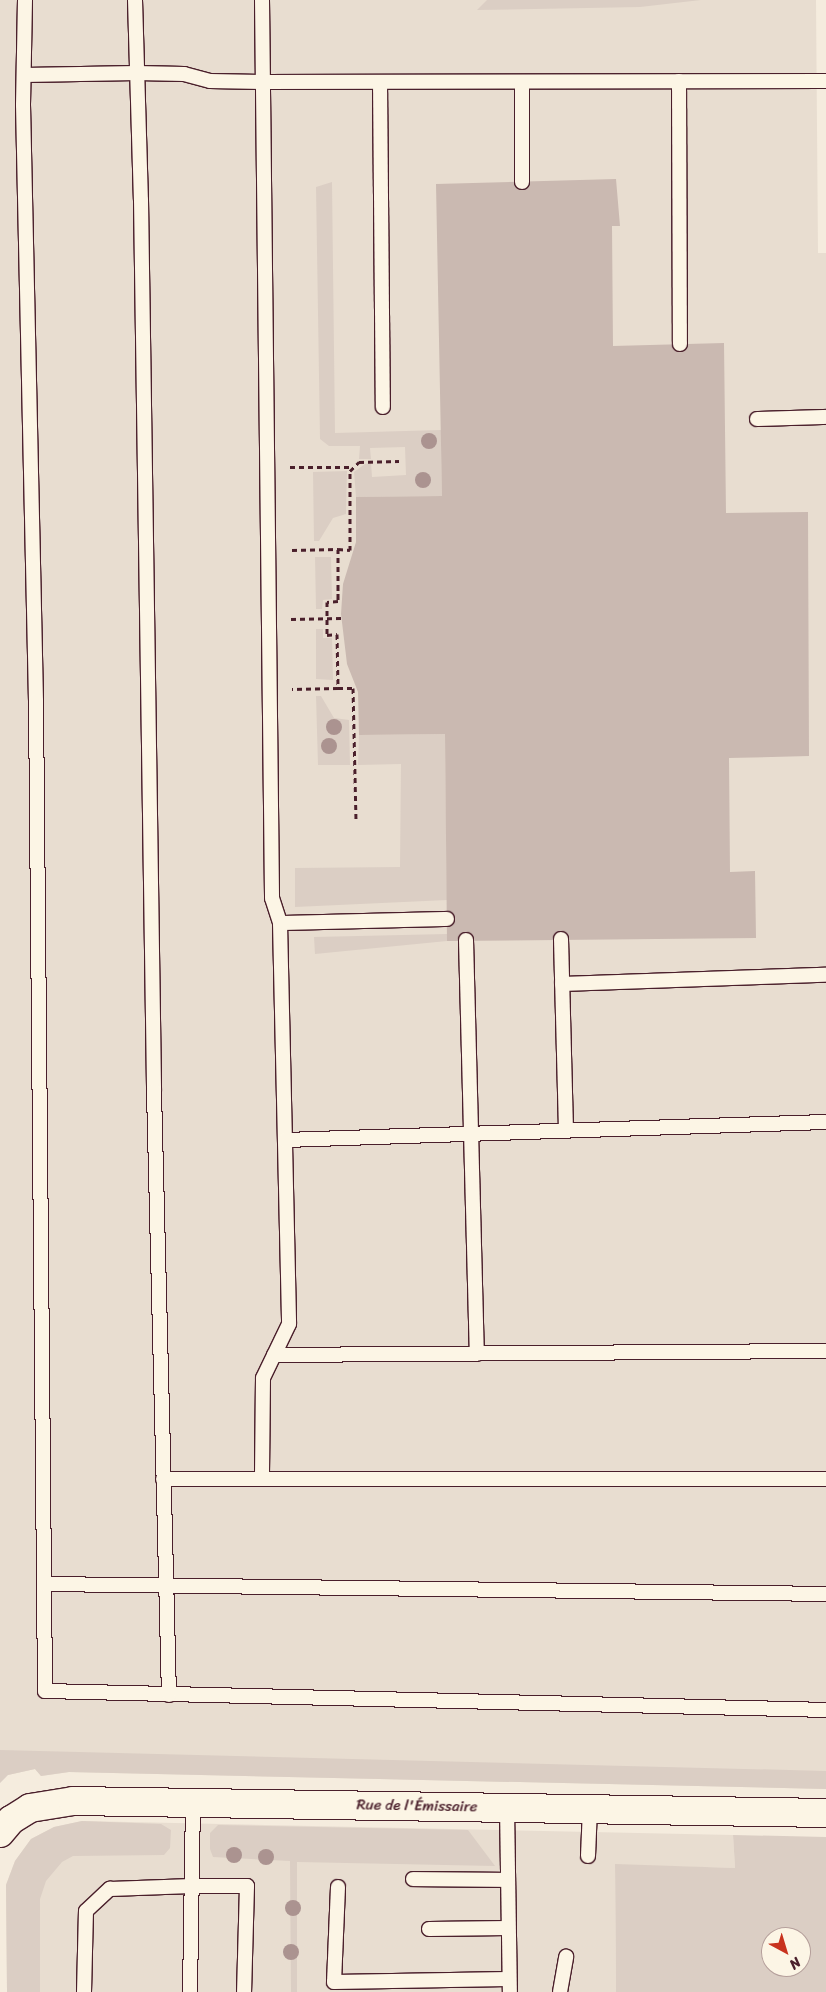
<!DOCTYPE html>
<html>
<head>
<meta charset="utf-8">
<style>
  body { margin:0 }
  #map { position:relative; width:826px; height:1992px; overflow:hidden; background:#f5ecde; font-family:Sriracha,sans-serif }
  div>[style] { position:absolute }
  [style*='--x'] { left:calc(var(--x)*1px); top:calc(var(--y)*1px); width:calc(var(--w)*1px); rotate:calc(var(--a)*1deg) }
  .built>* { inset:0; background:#e8ddd0 }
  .green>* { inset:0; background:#dbcec4 }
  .building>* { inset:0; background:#cab9b1 }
  .path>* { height:3px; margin-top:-1.5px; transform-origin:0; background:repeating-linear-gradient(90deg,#4a1f2b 0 5px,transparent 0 9px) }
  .roads { filter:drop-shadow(1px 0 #4a1f2b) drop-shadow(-1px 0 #4a1f2b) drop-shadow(0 1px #4a1f2b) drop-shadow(0 -1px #4a1f2b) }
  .service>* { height:14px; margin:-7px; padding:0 7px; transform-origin:7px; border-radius:7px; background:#fcf5e5 }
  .minor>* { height:28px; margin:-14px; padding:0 14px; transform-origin:14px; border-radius:14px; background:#fcf5e5 }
  .trees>* { width:16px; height:16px; margin:-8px; border-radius:50%; background:#ab9390 }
  span { translate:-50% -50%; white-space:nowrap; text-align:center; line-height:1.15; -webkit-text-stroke:4px #fcf5e5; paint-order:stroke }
  .street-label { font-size:15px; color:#4a1f2b }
  .north { position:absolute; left:761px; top:1927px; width:50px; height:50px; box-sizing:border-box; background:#fcf5e5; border:1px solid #b59f9b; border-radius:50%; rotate:141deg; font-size:14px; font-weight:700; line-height:20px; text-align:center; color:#4a1f2b }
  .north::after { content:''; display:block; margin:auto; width:18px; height:22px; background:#c8321e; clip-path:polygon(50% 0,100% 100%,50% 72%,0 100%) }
</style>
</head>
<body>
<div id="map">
  <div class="built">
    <div style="clip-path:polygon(0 0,816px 0,818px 253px,826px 253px,826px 1789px,69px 1772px,41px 1776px,35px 1769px,8px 1775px,0 1774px)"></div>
    <div style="clip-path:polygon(82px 1821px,733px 1835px,735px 1868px,615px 1865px,616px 1992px,7px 1992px,6px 1885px,15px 1861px,31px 1839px,54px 1827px)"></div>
  </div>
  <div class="green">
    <div style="clip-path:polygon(487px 0,701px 0,640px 7px,477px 10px)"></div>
    <div style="clip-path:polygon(332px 182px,335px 433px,441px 430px,442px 496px,356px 497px,354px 472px,365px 464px,371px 463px,372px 477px,406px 475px,405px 447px,370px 448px,371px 459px,359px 459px,360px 446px,329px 446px,320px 439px,316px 187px)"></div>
    <div style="clip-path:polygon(347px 471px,346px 514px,333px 518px,319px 541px,314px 541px,313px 472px)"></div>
    <div style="clip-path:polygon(315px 557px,331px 557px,332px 599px,323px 600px,322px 609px,316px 609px)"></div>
    <div style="clip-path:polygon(316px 629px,323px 629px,323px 638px,332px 638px,333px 680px,316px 679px)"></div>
    <div style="clip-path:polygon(316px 696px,321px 696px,334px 718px,349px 720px,350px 765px,318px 765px)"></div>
    <div style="clip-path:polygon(445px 734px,447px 900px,295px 907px,295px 868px,400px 867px,401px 764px,358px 765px,359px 735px)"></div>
    <div style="clip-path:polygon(447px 934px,447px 941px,315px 954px,314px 937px)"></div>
    <div style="clip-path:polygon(0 1750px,826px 1771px,826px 1789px,69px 1772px,41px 1776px,35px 1769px,8px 1775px,0 1783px)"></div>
    <div style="clip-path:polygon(82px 1821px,161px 1824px,171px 1830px,170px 1848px,164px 1855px,73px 1856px,62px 1862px,46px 1881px,40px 1899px,40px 1992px,7px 1992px,6px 1885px,15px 1861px,31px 1839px,54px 1827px)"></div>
    <div style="clip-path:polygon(218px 1825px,468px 1830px,495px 1866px,297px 1862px,297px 1992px,291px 1992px,290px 1861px,213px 1857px,210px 1849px,210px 1833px)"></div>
    <div style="clip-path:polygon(evenodd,733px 1835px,826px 1837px,826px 1992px,616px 1992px,615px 1864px,735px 1868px,733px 1835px,771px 1937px,801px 1937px,801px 1967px,771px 1967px,771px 1937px)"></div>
  </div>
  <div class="building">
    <div style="clip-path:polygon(616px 179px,620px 226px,612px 226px,613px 346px,724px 343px,726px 513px,808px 512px,809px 756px,729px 758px,730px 872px,755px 871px,756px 938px,447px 941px,445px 734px,359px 735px,358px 692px,347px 664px,341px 614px,343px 584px,356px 542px,356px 497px,442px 496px,436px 184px)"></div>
  </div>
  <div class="path">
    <div style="--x:290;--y:467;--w:63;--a:0"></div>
    <div style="--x:338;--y:549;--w:12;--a:5"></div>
    <div style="--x:350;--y:550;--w:79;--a:-90"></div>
    <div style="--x:350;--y:471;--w:13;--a:-45"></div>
    <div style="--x:359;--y:462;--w:40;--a:-1.4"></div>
    <div style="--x:292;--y:550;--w:46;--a:-1.2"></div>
    <div style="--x:338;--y:549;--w:52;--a:90"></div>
    <div style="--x:338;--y:601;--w:11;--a:175"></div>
    <div style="--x:327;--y:602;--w:33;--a:90"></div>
    <div style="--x:327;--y:635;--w:10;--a:-6"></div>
    <div style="--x:337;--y:634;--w:54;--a:88.9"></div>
    <div style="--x:338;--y:688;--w:46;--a:178.8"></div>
    <div style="--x:291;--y:619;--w:50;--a:-1.1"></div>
    <div style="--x:338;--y:688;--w:15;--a:0"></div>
    <div style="--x:353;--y:688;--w:132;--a:88.7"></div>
  </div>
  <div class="roads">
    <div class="service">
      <div style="--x:25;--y:0;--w:105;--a:91.1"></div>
      <div style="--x:23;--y:105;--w:596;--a:88.75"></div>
      <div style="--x:36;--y:701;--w:990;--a:89.48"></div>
      <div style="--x:45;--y:1691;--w:781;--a:1.39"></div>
      <div style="--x:135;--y:0;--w:200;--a:88.3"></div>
      <div style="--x:141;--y:200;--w:891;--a:89.16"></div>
      <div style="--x:154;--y:1091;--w:604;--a:88.58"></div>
      <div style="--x:262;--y:0;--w:898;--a:89.36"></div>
      <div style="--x:272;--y:898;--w:26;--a:72"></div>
      <div style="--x:280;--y:923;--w:401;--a:88.7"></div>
      <div style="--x:289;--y:1324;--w:60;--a:115.7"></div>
      <div style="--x:263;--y:1378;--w:101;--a:90.6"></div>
      <div style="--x:24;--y:75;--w:113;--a:-1"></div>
      <div style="--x:137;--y:73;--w:47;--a:1.2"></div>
      <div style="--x:184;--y:74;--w:27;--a:15"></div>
      <div style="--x:210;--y:81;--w:52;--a:1.1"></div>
      <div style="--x:262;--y:82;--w:564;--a:-0.1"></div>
      <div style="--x:679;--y:81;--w:263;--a:89.8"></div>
      <div style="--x:380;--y:82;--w:325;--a:89.5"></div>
      <div style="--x:522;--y:182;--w:100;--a:-90"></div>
      <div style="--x:757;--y:419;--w:69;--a:-1.7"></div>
      <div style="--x:280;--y:923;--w:167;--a:-1.4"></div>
      <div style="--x:561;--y:939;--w:190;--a:88.5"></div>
      <div style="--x:466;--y:940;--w:414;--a:88.5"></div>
      <div style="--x:562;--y:984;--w:264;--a:-2"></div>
      <div style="--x:285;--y:1140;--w:541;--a:-1.91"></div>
      <div style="--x:274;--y:1355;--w:552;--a:-0.42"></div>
      <div style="--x:163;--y:1479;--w:663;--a:0"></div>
      <div style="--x:45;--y:1584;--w:781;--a:0.73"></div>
      <div style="--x:507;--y:1808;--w:184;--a:89.1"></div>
      <div style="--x:588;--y:1856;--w:47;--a:-87.6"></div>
      <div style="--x:413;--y:1879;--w:95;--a:0.6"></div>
      <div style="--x:338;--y:1887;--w:95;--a:92.4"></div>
      <div style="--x:334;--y:1982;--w:174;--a:-1"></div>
      <div style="--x:429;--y:1929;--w:79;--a:-0.7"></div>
      <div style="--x:84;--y:1992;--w:81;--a:-88.6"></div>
      <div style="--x:86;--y:1911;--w:33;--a:-43"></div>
      <div style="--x:110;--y:1889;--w:82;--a:-2.1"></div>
      <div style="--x:192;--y:1886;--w:55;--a:0"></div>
      <div style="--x:247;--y:1886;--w:106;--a:91.6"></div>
      <div style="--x:190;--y:1992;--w:189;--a:-89.1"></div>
      <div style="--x:560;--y:1992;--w:36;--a:-80"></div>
    </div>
    <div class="minor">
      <div style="--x:0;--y:1833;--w:17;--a:-50"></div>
      <div style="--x:11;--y:1820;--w:22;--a:-32"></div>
      <div style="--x:30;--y:1808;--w:44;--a:-9.2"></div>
      <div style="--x:73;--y:1801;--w:753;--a:0.91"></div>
    </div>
  </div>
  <div class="trees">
    <div style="left:429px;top:441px"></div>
    <div style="left:423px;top:480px"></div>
    <div style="left:334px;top:727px"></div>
    <div style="left:329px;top:746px"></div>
    <div style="left:234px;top:1855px"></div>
    <div style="left:266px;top:1857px"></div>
    <div style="left:293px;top:1908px"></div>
    <div style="left:291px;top:1952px"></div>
  </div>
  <div class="street-label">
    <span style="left:417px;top:1806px;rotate:1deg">Rue de l'Émissaire</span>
  </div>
  <div class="north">N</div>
</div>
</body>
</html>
